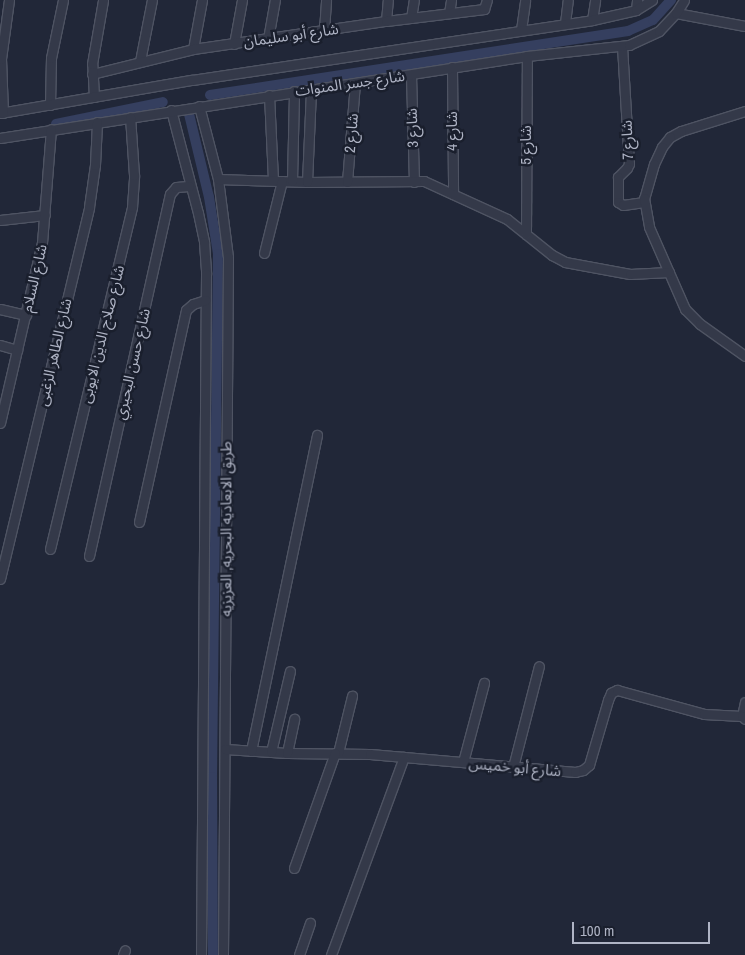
<!DOCTYPE html>
<html>
<head>
<meta charset="utf-8">
<style>
  body { margin:0 }
  #map { position:relative; width:745px; height:955px; overflow:hidden; background:#212738; font-family:"Archivo Narrow","Noto Sans Arabic",sans-serif }
  div>[style] { position:absolute }
  [style*='--x'] { left:calc(var(--x)*1px); top:calc(var(--y)*1px); width:calc(var(--w)*1px); rotate:calc(var(--a)*1deg) }
  .canal>* { height:10px; margin:-5px; padding:0 5px; transform-origin:5px; border-radius:5px; background:#353f5f }
  .roads { filter:drop-shadow(1px 0 #4f5463) drop-shadow(-1px 0 #4f5463) drop-shadow(0 1px #4f5463) drop-shadow(0 -1px #4f5463) }
  .minor>* { height:9px; margin:-4.5px; padding:0 4.5px; transform-origin:4.5px; border-radius:4.5px; background:#343949 }
  span { translate:-50% -50%; white-space:nowrap; text-align:center; line-height:1.15; -webkit-text-stroke:5px #1a1f2d; paint-order:stroke }
  .street-label { font-size:15px; color:#afb4c5 }
  .scale { position:absolute; left:572px; top:922px; width:138px; height:22px; box-sizing:border-box; border:2px solid #afb4c5; border-top:0; padding-left:6px; font-size:15px; line-height:18px; white-space:nowrap; color:#afb4c5; -webkit-text-stroke:4px #1a1f2d; paint-order:stroke }
</style>
</head>
<body>
<div id="map">
  <div class="canal">
    <div style="--x:210;--y:95;--w:423;--a:-8.7"></div>
    <div style="--x:628;--y:31;--w:27;--a:-24"></div>
    <div style="--x:653;--y:20;--w:27;--a:-48"></div>
    <div style="--x:189;--y:114;--w:85;--a:76.5"></div>
    <div style="--x:209;--y:197;--w:58;--a:81"></div>
    <div style="--x:218;--y:254;--w:523;--a:90.66"></div>
    <div style="--x:212;--y:777;--w:178;--a:89.7"></div>
    <div style="--x:56;--y:124;--w:109;--a:-11.6"></div>
  </div>
  <div class="roads">
    <div class="minor">
      <div style="--x:636;--y:10;--w:10;--a:-84"></div>
      <div style="--x:449;--y:13;--w:13;--a:-81"></div>
      <div style="--x:676;--y:13;--w:70;--a:10.7"></div>
      <div style="--x:411;--y:18;--w:18;--a:-81"></div>
      <div style="--x:592;--y:20;--w:20;--a:-81"></div>
      <div style="--x:386;--y:21;--w:21;--a:-85"></div>
      <div style="--x:565;--y:23;--w:23;--a:-83"></div>
      <div style="--x:324;--y:30;--w:30;--a:-86"></div>
      <div style="--x:521;--y:30;--w:30;--a:-82"></div>
      <div style="--x:268;--y:39;--w:40;--a:-80"></div>
      <div style="--x:234;--y:44;--w:45;--a:-79.7"></div>
      <div style="--x:622;--y:46;--w:118;--a:86.6"></div>
      <div style="--x:629;--y:164;--w:4;--a:117"></div>
      <div style="--x:627;--y:168;--w:13;--a:135"></div>
      <div style="--x:618;--y:177;--w:25;--a:90"></div>
      <div style="--x:618;--y:202;--w:6;--a:31"></div>
      <div style="--x:623;--y:205;--w:21;--a:-8"></div>
      <div style="--x:193;--y:49;--w:50;--a:-79.6"></div>
      <div style="--x:140;--y:61;--w:62;--a:-78.9"></div>
      <div style="--x:452;--y:67;--w:127;--a:89.5"></div>
      <div style="--x:92;--y:74;--w:104;--a:-13.9"></div>
      <div style="--x:193;--y:49;--w:195;--a:-8.3"></div>
      <div style="--x:386;--y:21;--w:99;--a:-7"></div>
      <div style="--x:484;--y:9;--w:9;--a:-72"></div>
      <div style="--x:411;--y:75;--w:107;--a:88.4"></div>
      <div style="--x:269;--y:95;--w:85;--a:87.3"></div>
      <div style="--x:94;--y:97;--w:33;--a:-93"></div>
      <div style="--x:92;--y:64;--w:65;--a:-80.2"></div>
      <div style="--x:50;--y:105;--w:47;--a:-88.8"></div>
      <div style="--x:51;--y:58;--w:59;--a:-78.3"></div>
      <div style="--x:199;--y:106;--w:75;--a:75.4"></div>
      <div style="--x:218;--y:179;--w:79;--a:82.7"></div>
      <div style="--x:228;--y:257;--w:698;--a:90.41"></div>
      <div style="--x:171;--y:110;--w:106;--a:75.3"></div>
      <div style="--x:198;--y:213;--w:30;--a:78"></div>
      <div style="--x:204;--y:242;--w:32;--a:86"></div>
      <div style="--x:206;--y:274;--w:681;--a:90.42"></div>
      <div style="--x:745;--y:111;--w:67;--a:162.6"></div>
      <div style="--x:681;--y:131;--w:13;--a:151"></div>
      <div style="--x:670;--y:137;--w:13;--a:129"></div>
      <div style="--x:662;--y:147;--w:19;--a:115"></div>
      <div style="--x:654;--y:164;--w:35;--a:106"></div>
      <div style="--x:644;--y:198;--w:29;--a:80"></div>
      <div style="--x:649;--y:227;--w:90;--a:66.3"></div>
      <div style="--x:685;--y:309;--w:21;--a:45"></div>
      <div style="--x:700;--y:324;--w:55;--a:35.4"></div>
      <div style="--x:0;--y:113;--w:195;--a:-9.8"></div>
      <div style="--x:192;--y:80;--w:404;--a:-8.5"></div>
      <div style="--x:592;--y:20;--w:45;--a:-12.8"></div>
      <div style="--x:636;--y:10;--w:19;--a:-32"></div>
      <div style="--x:3;--y:113;--w:54;--a:-92.1"></div>
      <div style="--x:1;--y:59;--w:60;--a:-82.3"></div>
      <div style="--x:0;--y:138;--w:533;--a:-8.84"></div>
      <div style="--x:527;--y:56;--w:103;--a:-6.2"></div>
      <div style="--x:629;--y:45;--w:33;--a:-25"></div>
      <div style="--x:659;--y:31;--w:25;--a:-47"></div>
      <div style="--x:676;--y:13;--w:15;--a:-58"></div>
      <div style="--x:218;--y:179;--w:89;--a:1.9"></div>
      <div style="--x:307;--y:182;--w:117;--a:-0.5"></div>
      <div style="--x:424;--y:181;--w:91;--a:24.6"></div>
      <div style="--x:507;--y:219;--w:58;--a:38.7"></div>
      <div style="--x:552;--y:255;--w:15;--a:28"></div>
      <div style="--x:565;--y:262;--w:66;--a:10.5"></div>
      <div style="--x:630;--y:274;--w:39;--a:-3"></div>
      <div style="--x:292;--y:181;--w:90;--a:-88.7"></div>
      <div style="--x:307;--y:182;--w:93;--a:-87.5"></div>
      <div style="--x:347;--y:182;--w:99;--a:-85.4"></div>
      <div style="--x:0;--y:220;--w:45;--a:-6.3"></div>
      <div style="--x:526;--y:234;--w:178;--a:-89.7"></div>
      <div style="--x:264;--y:253;--w:74;--a:-76"></div>
      <div style="--x:0;--y:309;--w:27;--a:13"></div>
      <div style="--x:0;--y:345;--w:18;--a:16"></div>
      <div style="--x:0;--y:423;--w:185;--a:-76.9"></div>
      <div style="--x:42;--y:243;--w:114;--a:-85.5"></div>
      <div style="--x:139;--y:522;--w:217;--a:-77.5"></div>
      <div style="--x:186;--y:310;--w:9;--a:-41"></div>
      <div style="--x:193;--y:304;--w:13;--a:-18"></div>
      <div style="--x:50;--y:549;--w:352;--a:-76.5"></div>
      <div style="--x:132;--y:207;--w:32;--a:-86"></div>
      <div style="--x:134;--y:175;--w:58;--a:-93.9"></div>
      <div style="--x:89;--y:556;--w:371;--a:-77.4"></div>
      <div style="--x:170;--y:194;--w:9;--a:-49"></div>
      <div style="--x:176;--y:187;--w:13;--a:-4"></div>
      <div style="--x:0;--y:579;--w:382;--a:-76.5"></div>
      <div style="--x:89;--y:207;--w:42;--a:-81.9"></div>
      <div style="--x:95;--y:165;--w:43;--a:-87.3"></div>
      <div style="--x:742;--y:716;--w:14;--a:-78"></div>
      <div style="--x:225;--y:749;--w:62;--a:3.7"></div>
      <div style="--x:287;--y:753;--w:83;--a:0.7"></div>
      <div style="--x:370;--y:754;--w:206;--a:5"></div>
      <div style="--x:575;--y:772;--w:8;--a:-14"></div>
      <div style="--x:583;--y:770;--w:8;--a:-40"></div>
      <div style="--x:589;--y:765;--w:68;--a:-73.7"></div>
      <div style="--x:608;--y:700;--w:8;--a:-67"></div>
      <div style="--x:611;--y:693;--w:7;--a:-27"></div>
      <div style="--x:617;--y:690;--w:90;--a:15.4"></div>
      <div style="--x:704;--y:714;--w:38;--a:3"></div>
      <div style="--x:742;--y:716;--w:4;--a:45"></div>
      <div style="--x:251;--y:751;--w:323;--a:-78.2"></div>
      <div style="--x:271;--y:752;--w:83;--a:-76.8"></div>
      <div style="--x:287;--y:753;--w:35;--a:-78"></div>
      <div style="--x:338;--y:753;--w:59;--a:-76.2"></div>
      <div style="--x:463;--y:762;--w:82;--a:-75.1"></div>
      <div style="--x:513;--y:767;--w:104;--a:-75.6"></div>
      <div style="--x:294;--y:868;--w:122;--a:-70.4"></div>
      <div style="--x:123;--y:955;--w:5;--a:-68"></div>
      <div style="--x:299;--y:955;--w:34;--a:-71"></div>
      <div style="--x:331;--y:955;--w:211;--a:-69.8"></div>
    </div>
  </div>
  <div class="street-label">
    <span style="left:291px;top:35px;rotate:-8deg">شارع أبو سليمان</span>
    <span style="left:350px;top:83px;rotate:-8deg">شارع جسر المنوات</span>
    <span style="left:412px;top:128px;rotate:-92deg">شارع 3</span>
    <span style="left:452px;top:131px;rotate:-90deg">شارع 4</span>
    <span style="left:351px;top:133px;rotate:-85deg">شارع 2</span>
    <span style="left:627px;top:140px;rotate:-92deg">شارع 7</span>
    <span style="left:526px;top:145px;rotate:-90deg">شارع 5</span>
    <span style="left:34px;top:278px;rotate:-77deg">شارع السلام</span>
    <span style="left:102px;top:334px;rotate:-76deg">شارع صلاح الدين الايوبى</span>
    <span style="left:54px;top:352px;rotate:-77deg">شارع الطاهر الزغبى</span>
    <span style="left:132px;top:364px;rotate:-77deg">شارع حسن البحيري</span>
    <span style="left:226px;top:529px;rotate:-90deg">طريق الابعاديه البحريه, العزيزيه</span>
    <span style="left:515px;top:767px;rotate:5deg">شارع أبو خميس</span>
  </div>
  <div class="scale">100 m</div>
</div>
</body>
</html>
